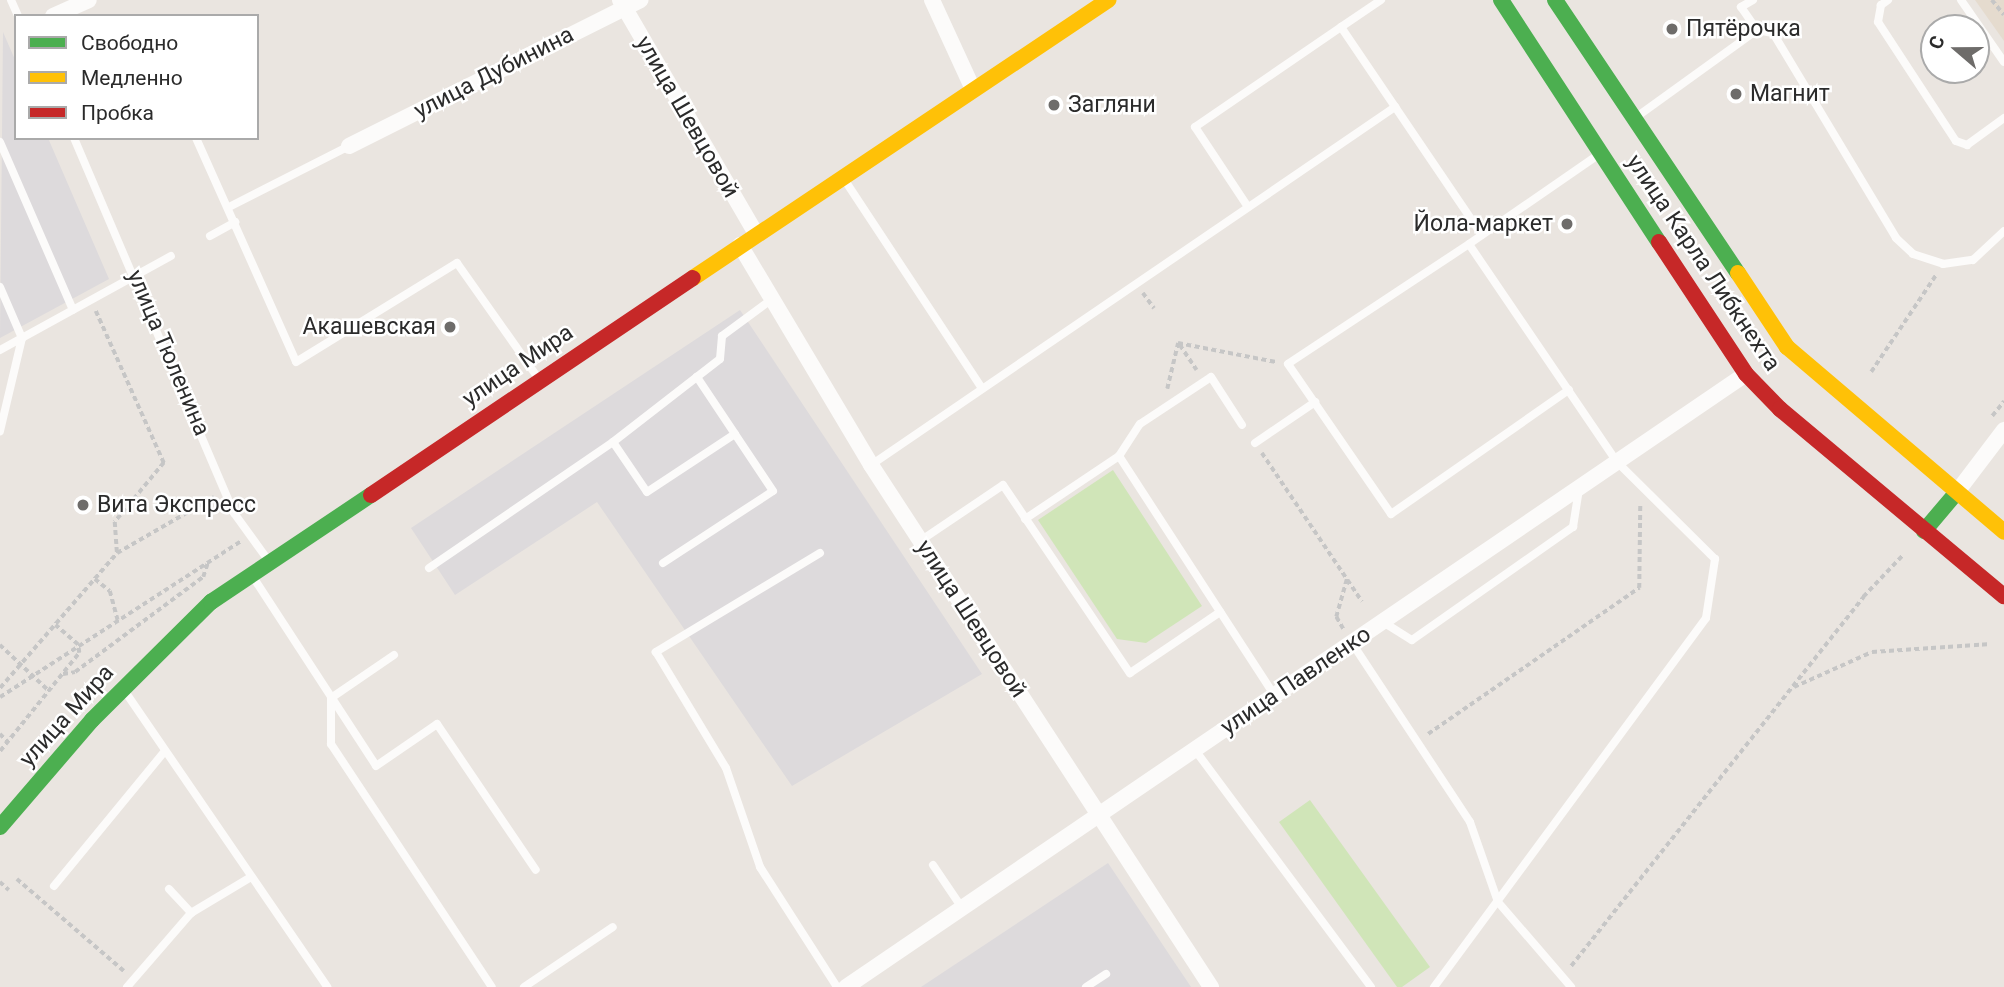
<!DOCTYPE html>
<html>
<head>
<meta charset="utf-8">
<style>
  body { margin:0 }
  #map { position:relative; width:2004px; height:987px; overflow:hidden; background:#eae5e0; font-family:Roboto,sans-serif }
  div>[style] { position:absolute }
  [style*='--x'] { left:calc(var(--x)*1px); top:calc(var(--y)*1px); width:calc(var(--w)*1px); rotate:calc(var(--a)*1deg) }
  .industrial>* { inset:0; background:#dddadc }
  .education>* { inset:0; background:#e5dbce }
  .green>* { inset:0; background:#d0e5b8 }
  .path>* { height:3.5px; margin-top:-1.75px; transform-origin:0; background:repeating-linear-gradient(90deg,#c6c6c6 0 5px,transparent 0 8.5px) }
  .lane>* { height:8px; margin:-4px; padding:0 4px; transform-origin:4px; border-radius:4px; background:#fcfbfa }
  .street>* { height:16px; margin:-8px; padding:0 8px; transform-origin:8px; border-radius:8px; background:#fcfbfa }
  .fast>* { height:16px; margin:-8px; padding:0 8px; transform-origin:8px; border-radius:8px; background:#4caf50 }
  .slow>* { height:16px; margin:-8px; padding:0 8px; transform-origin:8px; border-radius:8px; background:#ffc107 }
  .jam>* { height:16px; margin:-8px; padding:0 8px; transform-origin:8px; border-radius:8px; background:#c62828 }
  .dots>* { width:19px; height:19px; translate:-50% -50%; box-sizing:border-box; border:4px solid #fff; border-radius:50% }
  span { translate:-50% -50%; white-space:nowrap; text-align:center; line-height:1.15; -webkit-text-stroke:5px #fff; paint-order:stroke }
  .poi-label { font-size:23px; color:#2b2b2b }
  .left { translate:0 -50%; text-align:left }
  .right { translate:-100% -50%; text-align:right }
  .street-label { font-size:23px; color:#2b2b2b }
  .legend { position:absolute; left:14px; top:14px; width:245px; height:126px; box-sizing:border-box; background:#fff; border:2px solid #aaa; margin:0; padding:9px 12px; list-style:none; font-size:21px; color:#2b2b2b }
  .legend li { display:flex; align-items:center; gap:14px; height:35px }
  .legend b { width:35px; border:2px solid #aaa }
  .north { position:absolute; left:1920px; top:14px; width:70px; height:70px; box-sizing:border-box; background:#fff; border:2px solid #aaa; border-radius:50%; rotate:290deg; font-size:19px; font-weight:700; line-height:28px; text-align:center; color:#2b2b2b }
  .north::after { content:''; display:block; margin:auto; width:24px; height:32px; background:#6e6c6a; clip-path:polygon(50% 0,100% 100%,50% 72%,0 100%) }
</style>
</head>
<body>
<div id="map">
  <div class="industrial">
    <div style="clip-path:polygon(3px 32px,16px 62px,16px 138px,48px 138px,109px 279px,0 338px)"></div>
    <div style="clip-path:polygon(740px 310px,982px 674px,792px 786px,597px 502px,455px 595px,411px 528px)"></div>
    <div style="clip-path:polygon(1108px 863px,1191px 987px,921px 987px)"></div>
  </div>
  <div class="education">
    <div style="clip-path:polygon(1975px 0,2004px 0,2004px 41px)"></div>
  </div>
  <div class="green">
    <div style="clip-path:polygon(1113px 470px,1202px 606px,1146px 643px,1117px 639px,1038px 520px)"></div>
    <div style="clip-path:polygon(1310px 800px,1430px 967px,1402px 987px,1397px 987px,1279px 822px)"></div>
  </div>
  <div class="path">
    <div style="--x:1992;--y:0;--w:19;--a:51"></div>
    <div style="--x:1143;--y:293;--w:19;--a:54"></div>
    <div style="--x:96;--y:311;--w:167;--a:65.9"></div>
    <div style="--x:164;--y:463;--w:77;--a:129.7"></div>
    <div style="--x:115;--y:522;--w:31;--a:86"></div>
    <div style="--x:1178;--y:343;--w:100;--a:11"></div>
    <div style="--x:1180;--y:345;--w:30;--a:56"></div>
    <div style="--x:1871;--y:372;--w:117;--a:-56.2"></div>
    <div style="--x:1167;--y:389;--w:47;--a:-76.6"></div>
    <div style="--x:1992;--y:416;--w:19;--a:-51"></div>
    <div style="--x:1262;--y:453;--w:179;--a:56"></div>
    <div style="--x:95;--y:579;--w:19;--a:39"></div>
    <div style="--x:110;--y:591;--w:30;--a:75"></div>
    <div style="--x:1343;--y:629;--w:14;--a:-120"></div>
    <div style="--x:1336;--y:617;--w:41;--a:-74.2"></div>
    <div style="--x:0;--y:645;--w:67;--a:43.2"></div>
    <div style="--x:63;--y:674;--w:12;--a:-9"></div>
    <div style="--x:75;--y:672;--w:159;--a:-36.6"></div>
    <div style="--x:203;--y:577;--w:16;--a:-72"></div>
    <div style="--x:1794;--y:687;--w:85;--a:-24.2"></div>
    <div style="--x:1872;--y:652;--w:119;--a:-3.8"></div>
    <div style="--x:0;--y:688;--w:179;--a:-49.1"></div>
    <div style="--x:117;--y:553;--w:112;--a:-30"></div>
    <div style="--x:0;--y:697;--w:286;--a:-32.9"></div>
    <div style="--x:0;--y:734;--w:11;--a:45"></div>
    <div style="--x:1428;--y:734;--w:257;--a:-34.7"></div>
    <div style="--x:1639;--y:588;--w:83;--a:-89.3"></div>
    <div style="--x:0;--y:751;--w:126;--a:-51.1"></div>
    <div style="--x:79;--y:653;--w:8;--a:-97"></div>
    <div style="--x:78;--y:645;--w:30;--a:-139"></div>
    <div style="--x:17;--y:879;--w:141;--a:40.7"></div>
    <div style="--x:0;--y:882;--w:12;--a:42"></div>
    <div style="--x:1571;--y:966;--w:471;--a:-51.6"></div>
    <div style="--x:1863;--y:597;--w:58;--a:-46.4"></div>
  </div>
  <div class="lane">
    <div style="--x:11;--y:0;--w:17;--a:66"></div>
    <div style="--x:1381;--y:0;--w:48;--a:146"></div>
    <div style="--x:1341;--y:27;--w:251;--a:55.9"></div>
    <div style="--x:1753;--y:0;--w:14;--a:150"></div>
    <div style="--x:1741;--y:7;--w:28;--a:55"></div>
    <div style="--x:1888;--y:0;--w:9;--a:144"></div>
    <div style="--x:1881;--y:5;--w:17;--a:100"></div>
    <div style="--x:1878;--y:22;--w:142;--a:56.8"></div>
    <div style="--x:1956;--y:141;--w:12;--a:20"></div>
    <div style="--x:1967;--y:145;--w:46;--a:-36.1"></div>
    <div style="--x:1961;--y:0;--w:75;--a:55.3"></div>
    <div style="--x:1635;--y:118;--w:150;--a:-35.8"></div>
    <div style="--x:1757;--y:30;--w:16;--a:11"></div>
    <div style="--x:1773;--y:33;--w:239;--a:59"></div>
    <div style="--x:1896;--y:238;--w:23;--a:43"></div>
    <div style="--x:1913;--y:254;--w:32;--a:18"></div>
    <div style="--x:1943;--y:264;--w:30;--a:-8"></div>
    <div style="--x:1973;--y:260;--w:42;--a:-43.1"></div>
    <div style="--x:74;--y:138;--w:408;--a:66.9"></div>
    <div style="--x:234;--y:513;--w:58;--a:54.1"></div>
    <div style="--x:196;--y:138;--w:245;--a:65.9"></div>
    <div style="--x:296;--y:362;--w:189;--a:-31.6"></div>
    <div style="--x:457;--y:263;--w:141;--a:54.8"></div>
    <div style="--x:0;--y:142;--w:183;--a:66.5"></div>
    <div style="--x:844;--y:179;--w:250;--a:56.6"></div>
    <div style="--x:229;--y:207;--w:135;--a:-26.9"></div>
    <div style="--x:1248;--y:207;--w:96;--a:-123.5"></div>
    <div style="--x:1195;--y:127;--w:177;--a:-34.4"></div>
    <div style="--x:210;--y:236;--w:29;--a:-29"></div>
    <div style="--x:1469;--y:244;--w:217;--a:146.5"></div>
    <div style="--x:1288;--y:364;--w:182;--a:55.5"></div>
    <div style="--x:1391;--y:514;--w:217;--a:-34.9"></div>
    <div style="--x:0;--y:287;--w:56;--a:66.7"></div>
    <div style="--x:22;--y:338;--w:96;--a:103.3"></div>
    <div style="--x:0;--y:350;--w:195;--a:-28.8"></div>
    <div style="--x:613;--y:442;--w:60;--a:55.8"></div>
    <div style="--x:647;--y:492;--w:105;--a:-33.4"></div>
    <div style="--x:735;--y:434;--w:69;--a:-123.7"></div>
    <div style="--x:1255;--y:443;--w:73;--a:-34.3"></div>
    <div style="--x:1119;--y:456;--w:286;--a:57"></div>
    <div style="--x:871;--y:465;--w:635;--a:-34.34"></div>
    <div style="--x:1025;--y:519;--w:113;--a:-33.8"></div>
    <div style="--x:1119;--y:456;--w:38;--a:-57"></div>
    <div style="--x:1140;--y:424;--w:85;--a:-33.5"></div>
    <div style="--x:1211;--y:377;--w:57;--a:57.1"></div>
    <div style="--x:920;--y:541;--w:100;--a:-34"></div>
    <div style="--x:1003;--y:485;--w:227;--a:56"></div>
    <div style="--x:1130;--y:673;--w:109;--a:-34.1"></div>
    <div style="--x:820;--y:553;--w:192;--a:148.9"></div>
    <div style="--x:656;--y:652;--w:135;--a:58.9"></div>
    <div style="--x:726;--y:768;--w:105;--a:71"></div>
    <div style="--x:760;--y:867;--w:143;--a:57.3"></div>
    <div style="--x:663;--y:563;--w:131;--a:-33.2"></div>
    <div style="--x:773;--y:491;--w:69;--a:-123.7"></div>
    <div style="--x:429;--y:568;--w:223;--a:-34.4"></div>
    <div style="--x:613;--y:442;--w:135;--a:-37.8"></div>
    <div style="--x:720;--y:359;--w:23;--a:-85"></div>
    <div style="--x:722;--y:336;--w:62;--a:-36.5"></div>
    <div style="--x:253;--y:577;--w:225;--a:56.9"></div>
    <div style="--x:376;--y:766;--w:74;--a:-34.5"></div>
    <div style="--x:437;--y:724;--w:176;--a:55.9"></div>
    <div style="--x:1383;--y:622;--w:34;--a:32"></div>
    <div style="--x:1412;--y:640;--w:197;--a:-35.1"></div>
    <div style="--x:1573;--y:527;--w:38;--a:-81"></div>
    <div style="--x:1352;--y:643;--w:214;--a:56.6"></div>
    <div style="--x:1470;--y:822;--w:85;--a:70.7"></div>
    <div style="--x:1498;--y:902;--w:112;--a:49.3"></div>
    <div style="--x:394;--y:655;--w:76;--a:145.7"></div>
    <div style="--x:331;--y:698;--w:46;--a:90"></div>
    <div style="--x:331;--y:744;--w:291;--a:56.5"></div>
    <div style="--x:124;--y:690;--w:360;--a:55.6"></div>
    <div style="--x:1195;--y:750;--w:295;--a:53.4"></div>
    <div style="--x:933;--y:865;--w:52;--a:56"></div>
    <div style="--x:54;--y:886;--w:175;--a:-50.6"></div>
    <div style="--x:169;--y:889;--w:33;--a:47"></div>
    <div style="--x:127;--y:987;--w:98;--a:-49.1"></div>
    <div style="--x:191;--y:913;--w:70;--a:-31"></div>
    <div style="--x:524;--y:987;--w:107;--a:-34"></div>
    <div style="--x:1086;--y:987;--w:24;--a:-33"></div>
    <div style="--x:1434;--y:987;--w:458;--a:-53.6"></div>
    <div style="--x:1706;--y:618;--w:60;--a:-81.3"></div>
    <div style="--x:1715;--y:559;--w:138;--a:-135.3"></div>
    <div style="--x:1617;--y:462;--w:263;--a:-124.2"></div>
    <div style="--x:1469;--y:244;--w:160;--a:-34.6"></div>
  </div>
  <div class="street">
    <div style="--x:620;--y:0;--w:271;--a:59.8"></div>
    <div style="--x:932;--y:0;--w:98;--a:65.3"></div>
    <div style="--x:53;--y:16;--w:39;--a:-24"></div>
    <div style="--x:349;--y:146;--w:326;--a:-26.6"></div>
    <div style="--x:740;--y:245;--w:256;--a:59.2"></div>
    <div style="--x:871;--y:465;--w:623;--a:56.92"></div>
    <div style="--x:1957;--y:492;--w:78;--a:-52.8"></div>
    <div style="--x:846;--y:987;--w:1089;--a:-34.26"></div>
  </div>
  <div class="fast">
    <div style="--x:1501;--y:0;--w:289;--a:56.9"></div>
    <div style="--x:1555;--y:0;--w:329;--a:56.2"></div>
    <div style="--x:1924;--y:531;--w:51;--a:-49.8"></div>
    <div style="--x:0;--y:827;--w:141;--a:-49.3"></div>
    <div style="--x:92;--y:720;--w:168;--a:-44.8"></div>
    <div style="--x:211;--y:602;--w:192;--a:-33.8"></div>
  </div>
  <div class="slow">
    <div style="--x:1738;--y:273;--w:89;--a:56.5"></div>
    <div style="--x:1787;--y:347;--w:285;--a:40.4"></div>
    <div style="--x:693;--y:278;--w:500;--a:-33.8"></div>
  </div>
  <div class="jam">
    <div style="--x:1659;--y:242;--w:158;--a:56.6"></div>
    <div style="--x:1746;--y:374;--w:49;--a:45.8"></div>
    <div style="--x:1780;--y:409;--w:292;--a:39.9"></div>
    <div style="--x:371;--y:495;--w:388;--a:-34"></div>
  </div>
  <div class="dots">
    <div style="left:1672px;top:29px;background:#6e6c6a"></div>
    <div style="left:1736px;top:94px;background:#6e6c6a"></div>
    <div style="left:1054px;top:105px;background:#6e6c6a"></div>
    <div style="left:1567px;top:224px;background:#6e6c6a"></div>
    <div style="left:450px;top:327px;background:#6e6c6a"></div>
    <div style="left:83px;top:505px;background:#6e6c6a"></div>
  </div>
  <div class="poi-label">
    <span class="left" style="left:1686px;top:29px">Пятёрочка</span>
    <span class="left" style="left:1750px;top:94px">Магнит</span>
    <span class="left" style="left:1068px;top:105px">Загляни</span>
    <span class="right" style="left:1553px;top:224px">Йола-маркет</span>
    <span class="right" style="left:436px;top:327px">Акашевская</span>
    <span class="left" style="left:97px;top:505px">Вита Экспресс</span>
  </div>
  <div class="street-label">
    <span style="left:494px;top:73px;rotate:-27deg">улица Дубинина</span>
    <span style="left:687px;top:117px;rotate:60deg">улица Шевцовой</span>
    <span style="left:1703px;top:263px;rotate:56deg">улица Карла Либкнехта</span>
    <span style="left:168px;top:353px;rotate:67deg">улица Тюленина</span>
    <span style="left:518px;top:366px;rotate:-34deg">улица Мира</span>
    <span style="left:971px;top:619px;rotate:57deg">улица Шевцовой</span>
    <span style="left:1296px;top:681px;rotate:-34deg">улица Павленко</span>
    <span style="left:67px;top:716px;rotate:-48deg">улица Мира</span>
  </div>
  <ul class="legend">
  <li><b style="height:9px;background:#4caf50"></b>Свободно</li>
  <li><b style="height:9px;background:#ffc107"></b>Медленно</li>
  <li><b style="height:9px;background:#c62828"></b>Пробка</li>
  </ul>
  <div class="north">С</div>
</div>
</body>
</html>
